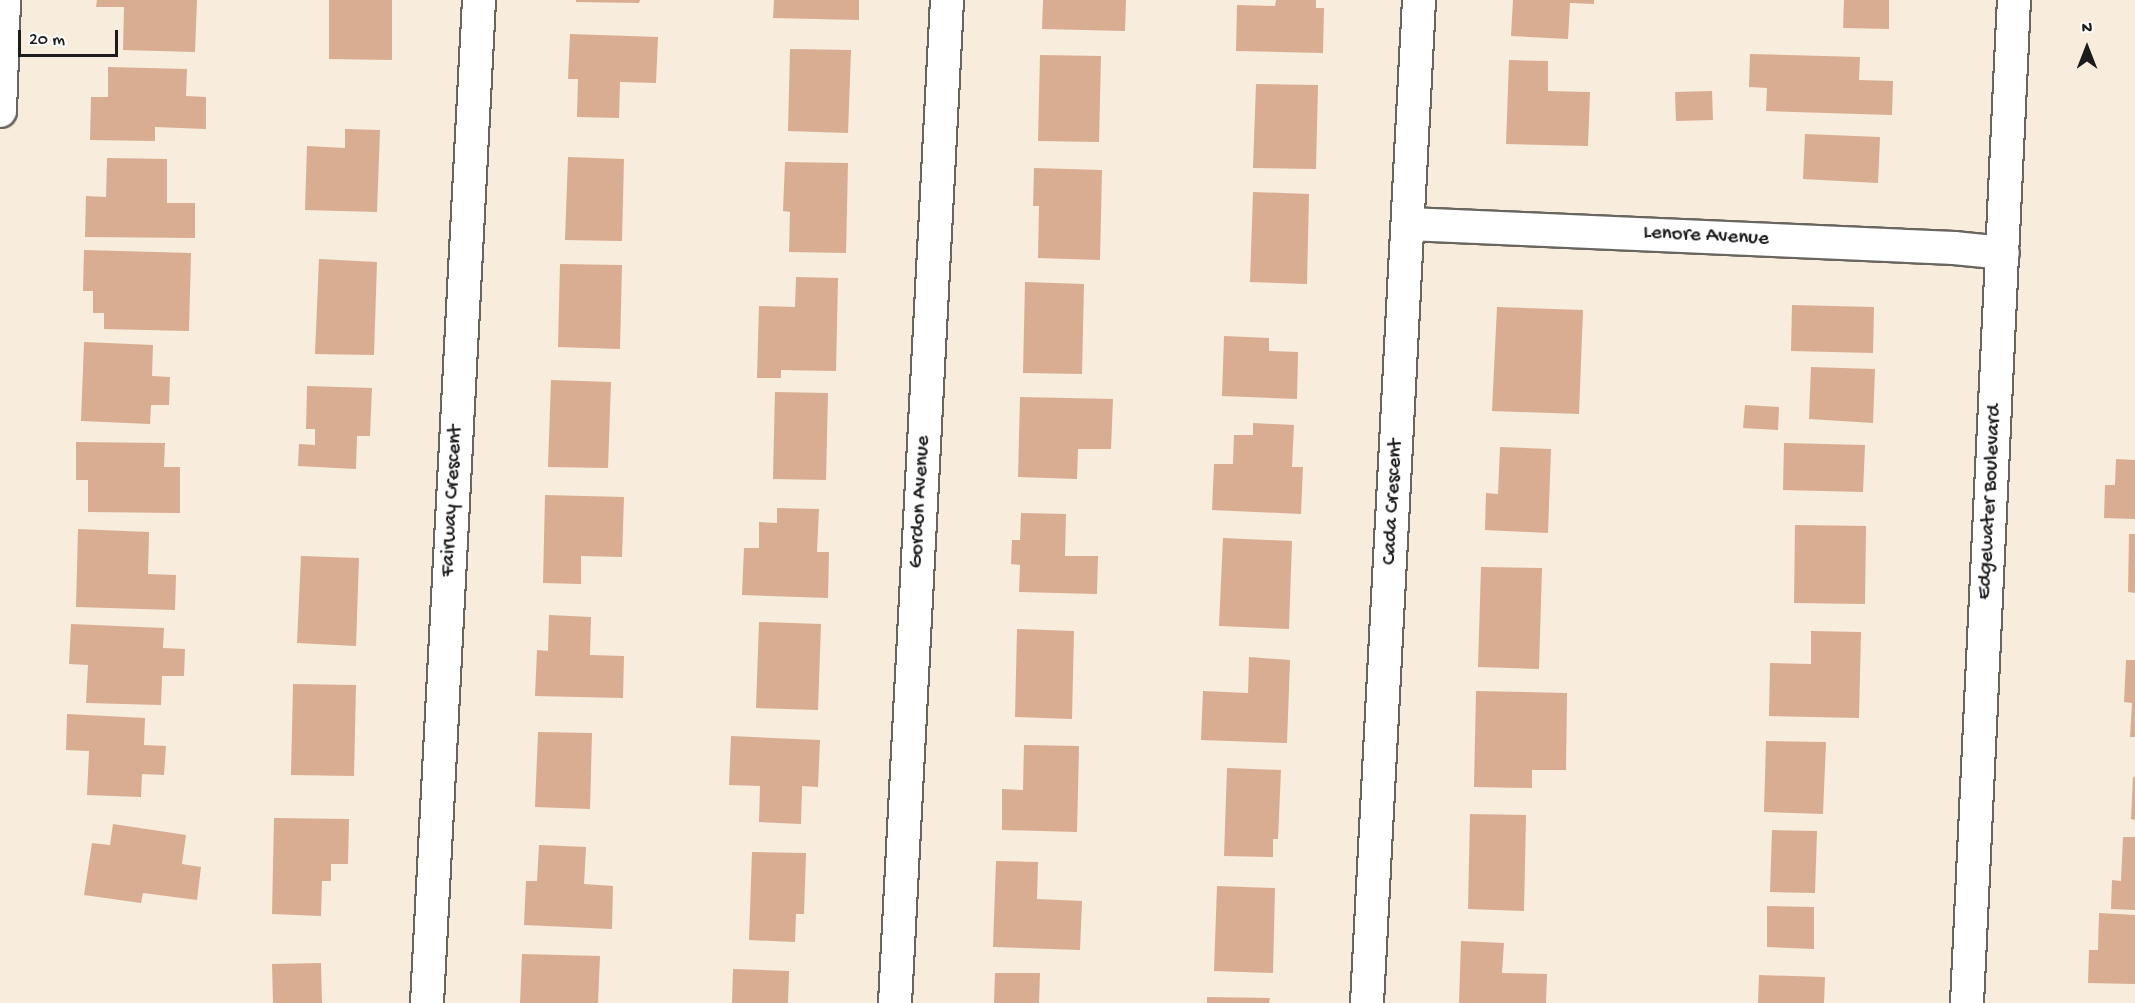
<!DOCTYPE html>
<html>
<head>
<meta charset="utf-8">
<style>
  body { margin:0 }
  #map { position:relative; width:2135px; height:1003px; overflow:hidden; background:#f8ecdc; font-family:"Gochi Hand",sans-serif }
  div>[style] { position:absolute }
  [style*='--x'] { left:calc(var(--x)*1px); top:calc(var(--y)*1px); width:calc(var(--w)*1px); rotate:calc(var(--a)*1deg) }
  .building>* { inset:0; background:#d9ad91 }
  .roads { filter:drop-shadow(2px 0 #69655f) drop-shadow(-2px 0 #69655f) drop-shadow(0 2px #69655f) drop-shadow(0 -2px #69655f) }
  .minor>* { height:32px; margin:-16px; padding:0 16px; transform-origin:16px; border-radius:16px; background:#fff }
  span { translate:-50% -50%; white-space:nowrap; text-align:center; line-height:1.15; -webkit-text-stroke:6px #fff; paint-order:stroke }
  .street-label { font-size:21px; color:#1c1c1c }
  .north { position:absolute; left:2057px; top:18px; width:60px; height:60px; -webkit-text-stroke:4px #fff; paint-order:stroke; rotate:0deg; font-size:16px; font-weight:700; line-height:24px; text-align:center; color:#1c1c1c }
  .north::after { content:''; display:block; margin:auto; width:21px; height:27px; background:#1c1c1c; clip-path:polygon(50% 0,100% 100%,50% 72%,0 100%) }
  .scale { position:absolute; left:18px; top:30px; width:100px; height:27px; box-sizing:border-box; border:3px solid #1c1c1c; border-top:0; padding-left:8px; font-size:18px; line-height:21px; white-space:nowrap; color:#1c1c1c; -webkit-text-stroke:4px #fff; paint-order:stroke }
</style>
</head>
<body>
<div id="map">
  <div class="building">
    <div style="clip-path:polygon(97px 0,197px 0,195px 52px,123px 50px,124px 7px,96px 7px)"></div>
    <div style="clip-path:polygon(329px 0,392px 0,392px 60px,329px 59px)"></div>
    <div style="clip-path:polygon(576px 0,640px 0,639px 3px,576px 2px)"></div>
    <div style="clip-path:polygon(774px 0,859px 0,859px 20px,773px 18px)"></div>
    <div style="clip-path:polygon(1043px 0,1126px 0,1125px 31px,1042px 29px)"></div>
    <div style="clip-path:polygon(1276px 0,1316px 0,1316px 8px,1324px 8px,1323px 53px,1236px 51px,1237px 5px,1275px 6px)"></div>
    <div style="clip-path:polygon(1513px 0,1594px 0,1594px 4px,1570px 3px,1568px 39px,1511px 36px)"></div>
    <div style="clip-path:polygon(1844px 0,1889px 0,1889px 29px,1843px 28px)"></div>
    <div style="clip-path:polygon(570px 34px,658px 37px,656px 83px,620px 82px,619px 118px,577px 117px,578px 79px,568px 79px)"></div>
    <div style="clip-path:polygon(790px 49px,851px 50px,848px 133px,788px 131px)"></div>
    <div style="clip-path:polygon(1750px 54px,1860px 57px,1859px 80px,1893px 81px,1892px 115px,1766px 111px,1767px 88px,1749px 87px)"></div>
    <div style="clip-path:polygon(1040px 55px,1101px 56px,1099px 142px,1038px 141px)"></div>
    <div style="clip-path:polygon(1509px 60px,1548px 61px,1548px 91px,1590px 92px,1588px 146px,1506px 144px)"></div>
    <div style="clip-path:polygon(108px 67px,187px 69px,186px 96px,206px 97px,206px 129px,155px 127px,155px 141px,90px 140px,91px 97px,108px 97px)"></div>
    <div style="clip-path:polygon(1256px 84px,1318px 85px,1316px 169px,1253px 168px)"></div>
    <div style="clip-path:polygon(1712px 91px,1713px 120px,1676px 121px,1675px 92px)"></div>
    <div style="clip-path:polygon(345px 129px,380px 130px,377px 212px,305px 210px,307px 146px,345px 148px)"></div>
    <div style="clip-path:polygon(1805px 134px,1880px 137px,1878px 183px,1803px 179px)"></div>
    <div style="clip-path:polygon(568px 157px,624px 159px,622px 241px,565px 240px)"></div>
    <div style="clip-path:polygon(107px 158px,167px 159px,167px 203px,195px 203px,195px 238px,85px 237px,86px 196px,106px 197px)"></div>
    <div style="clip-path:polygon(785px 162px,848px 163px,846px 253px,789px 252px,790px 212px,783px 211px)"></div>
    <div style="clip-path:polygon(1034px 168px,1102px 170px,1100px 260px,1038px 258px,1039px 206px,1033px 206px)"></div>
    <div style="clip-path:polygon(1253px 192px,1309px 194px,1307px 284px,1250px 282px)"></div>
    <div style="clip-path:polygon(84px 250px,191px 253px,189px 331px,104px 329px,104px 313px,93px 313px,93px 291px,83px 291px)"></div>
    <div style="clip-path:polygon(319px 259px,377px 262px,374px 355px,315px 354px)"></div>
    <div style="clip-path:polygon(560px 264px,622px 265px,620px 349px,558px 347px)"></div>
    <div style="clip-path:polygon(796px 277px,838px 278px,836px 371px,781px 370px,781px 378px,757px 378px,759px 306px,795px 307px)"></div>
    <div style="clip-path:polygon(1025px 282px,1084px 284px,1082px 374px,1023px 373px)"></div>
    <div style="clip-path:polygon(1792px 305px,1874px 307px,1873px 353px,1791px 351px)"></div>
    <div style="clip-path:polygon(1497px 307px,1583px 310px,1579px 414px,1492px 411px)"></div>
    <div style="clip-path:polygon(1224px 336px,1269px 338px,1269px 351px,1298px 352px,1297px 399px,1222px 396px)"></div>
    <div style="clip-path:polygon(84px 342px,153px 345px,152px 376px,170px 377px,169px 405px,151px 405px,150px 424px,81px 421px)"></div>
    <div style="clip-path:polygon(1811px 367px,1875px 369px,1873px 423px,1809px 419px)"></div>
    <div style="clip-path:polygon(551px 380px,611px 382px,608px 468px,548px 467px)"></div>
    <div style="clip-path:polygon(307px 386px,372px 388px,370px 436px,357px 436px,356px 469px,298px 466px,299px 444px,315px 445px,315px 429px,306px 429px)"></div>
    <div style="clip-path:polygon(775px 392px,828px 393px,826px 480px,773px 479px)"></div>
    <div style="clip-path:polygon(1020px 397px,1113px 399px,1111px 449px,1078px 449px,1077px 479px,1018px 477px)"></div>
    <div style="clip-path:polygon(1745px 405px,1779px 407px,1778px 430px,1743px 428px)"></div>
    <div style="clip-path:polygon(1253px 423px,1294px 425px,1292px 467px,1303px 467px,1301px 514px,1212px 510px,1214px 464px,1233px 464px,1234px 435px,1253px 435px)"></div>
    <div style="clip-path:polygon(76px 442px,165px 443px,164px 467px,180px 467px,180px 513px,88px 512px,88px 480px,76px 480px)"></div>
    <div style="clip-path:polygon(1784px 443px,1865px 445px,1863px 492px,1783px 490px)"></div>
    <div style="clip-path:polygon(1500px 447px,1551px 449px,1548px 533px,1485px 530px,1486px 493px,1498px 494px)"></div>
    <div style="clip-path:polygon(2116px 459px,2135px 460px,2135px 519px,2104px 518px,2105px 485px,2115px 485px)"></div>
    <div style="clip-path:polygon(545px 495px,624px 497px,622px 557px,581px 556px,581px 584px,543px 583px)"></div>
    <div style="clip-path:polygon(777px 508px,819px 509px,817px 552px,829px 552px,828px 598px,742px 595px,744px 548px,759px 548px,759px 522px,777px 523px)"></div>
    <div style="clip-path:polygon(1021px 513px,1066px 514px,1065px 556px,1098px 556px,1097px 594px,1019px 592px,1020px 565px,1011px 564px,1012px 540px,1020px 540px)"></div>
    <div style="clip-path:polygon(1795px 525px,1866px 526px,1865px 604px,1794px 603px)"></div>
    <div style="clip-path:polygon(78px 529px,149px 532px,148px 574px,176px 575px,175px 610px,76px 607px)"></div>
    <div style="clip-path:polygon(2129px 534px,2135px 534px,2135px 593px,2128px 592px)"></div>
    <div style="clip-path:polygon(1223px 538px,1292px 541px,1289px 629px,1219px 626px)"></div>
    <div style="clip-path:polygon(301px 556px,359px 558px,356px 646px,297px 643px)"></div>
    <div style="clip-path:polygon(1481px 567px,1542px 568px,1539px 669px,1478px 667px)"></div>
    <div style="clip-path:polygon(549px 615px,591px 617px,590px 655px,624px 656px,623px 698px,535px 696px,537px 650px,548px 651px)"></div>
    <div style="clip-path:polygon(759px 622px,821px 624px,818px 710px,756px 708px)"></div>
    <div style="clip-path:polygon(71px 624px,164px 628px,163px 648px,185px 649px,184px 676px,162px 676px,161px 705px,86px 703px,88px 665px,69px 664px)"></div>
    <div style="clip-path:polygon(1017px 629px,1074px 631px,1072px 719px,1015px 717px)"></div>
    <div style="clip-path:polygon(1811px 631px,1861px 632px,1859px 718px,1769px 716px,1770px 663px,1811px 664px)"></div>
    <div style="clip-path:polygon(1249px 657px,1290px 660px,1287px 743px,1201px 740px,1203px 691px,1248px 693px)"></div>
    <div style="clip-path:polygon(2126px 660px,2135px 660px,2135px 737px,2130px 737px,2132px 703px,2124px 702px)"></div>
    <div style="clip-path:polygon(293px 684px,356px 685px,354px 776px,291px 775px)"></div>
    <div style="clip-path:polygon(1476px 691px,1567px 693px,1566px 770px,1532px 770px,1532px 788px,1474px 787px)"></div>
    <div style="clip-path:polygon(67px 714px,145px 718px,144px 745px,166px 746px,164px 775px,142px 774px,141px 797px,87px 795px,89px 751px,66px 750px)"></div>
    <div style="clip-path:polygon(538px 732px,592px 733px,590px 809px,535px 807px)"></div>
    <div style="clip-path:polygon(731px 736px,820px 740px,818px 787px,802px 786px,801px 824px,759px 822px,760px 786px,729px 785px)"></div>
    <div style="clip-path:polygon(1766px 741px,1826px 742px,1823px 814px,1764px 812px)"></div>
    <div style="clip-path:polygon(1024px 745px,1079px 746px,1077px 832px,1002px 830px,1002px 789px,1023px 790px)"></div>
    <div style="clip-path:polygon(1227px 768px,1281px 770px,1278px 839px,1273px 839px,1273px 857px,1224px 856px)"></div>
    <div style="clip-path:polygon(2133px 777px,2135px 777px,2135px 820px,2131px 819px)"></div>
    <div style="clip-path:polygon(1470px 814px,1526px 815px,1524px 911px,1468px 909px)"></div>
    <div style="clip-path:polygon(274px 818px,349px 819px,348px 864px,331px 864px,331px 881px,322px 881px,321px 916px,272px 914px)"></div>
    <div style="clip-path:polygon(113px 824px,186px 835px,182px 864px,201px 867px,197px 900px,143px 893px,141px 903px,84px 895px,92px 843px,110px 845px)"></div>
    <div style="clip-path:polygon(1772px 830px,1817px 831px,1815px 893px,1770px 892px)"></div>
    <div style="clip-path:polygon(2123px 837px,2135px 837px,2135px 910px,2111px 909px,2112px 880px,2121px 881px)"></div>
    <div style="clip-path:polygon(539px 845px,586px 847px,584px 884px,613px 886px,612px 929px,524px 925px,526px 881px,537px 881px)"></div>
    <div style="clip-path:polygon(752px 852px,806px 853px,804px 914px,796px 914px,795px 942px,749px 940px)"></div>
    <div style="clip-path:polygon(996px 861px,1038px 862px,1037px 899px,1082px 901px,1080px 950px,993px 947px)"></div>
    <div style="clip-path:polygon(1217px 886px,1275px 888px,1273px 973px,1214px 971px)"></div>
    <div style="clip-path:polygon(1767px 906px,1814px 907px,1814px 949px,1767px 947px)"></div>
    <div style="clip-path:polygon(2099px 913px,2135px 915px,2135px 984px,2088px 983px,2089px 950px,2098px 950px)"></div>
    <div style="clip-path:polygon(1461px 941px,1504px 943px,1502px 973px,1547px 974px,1546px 1003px,1459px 1003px)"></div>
    <div style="clip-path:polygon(522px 954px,600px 956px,598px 1003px,520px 1003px)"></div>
    <div style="clip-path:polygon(321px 963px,322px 1003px,273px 1003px,272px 964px)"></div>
    <div style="clip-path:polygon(733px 969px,789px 971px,788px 1003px,732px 1003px)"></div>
    <div style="clip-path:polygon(995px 973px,1040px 973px,1039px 1003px,994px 1003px)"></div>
    <div style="clip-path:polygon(1759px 975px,1825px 977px,1824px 1003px,1758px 1003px)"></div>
    <div style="clip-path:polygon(1207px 997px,1270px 998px,1269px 1003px,1207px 1003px)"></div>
  </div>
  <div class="roads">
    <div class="minor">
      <div style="--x:0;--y:111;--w:111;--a:-87.9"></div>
      <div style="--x:1409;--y:224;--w:546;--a:2.52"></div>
      <div style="--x:1954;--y:248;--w:49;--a:5.8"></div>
      <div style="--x:427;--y:1003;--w:1004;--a:-87.03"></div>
      <div style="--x:895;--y:1003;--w:1004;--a:-87.03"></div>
      <div style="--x:1367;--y:1003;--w:1004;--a:-87.03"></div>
      <div style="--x:1967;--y:1003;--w:1004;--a:-87.32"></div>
    </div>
  </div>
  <div class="street-label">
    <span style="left:1706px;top:237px;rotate:3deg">Lenore Avenue</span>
    <span style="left:453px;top:501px;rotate:-87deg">Fairway Crescent</span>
    <span style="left:921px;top:502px;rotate:-87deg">Gordon Avenue</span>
    <span style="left:1394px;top:502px;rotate:-87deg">Cada Crescent</span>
    <span style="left:1991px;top:502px;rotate:-87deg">Edgewater Boulevard</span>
  </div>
  <div class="north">N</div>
  <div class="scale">20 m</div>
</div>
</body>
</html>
